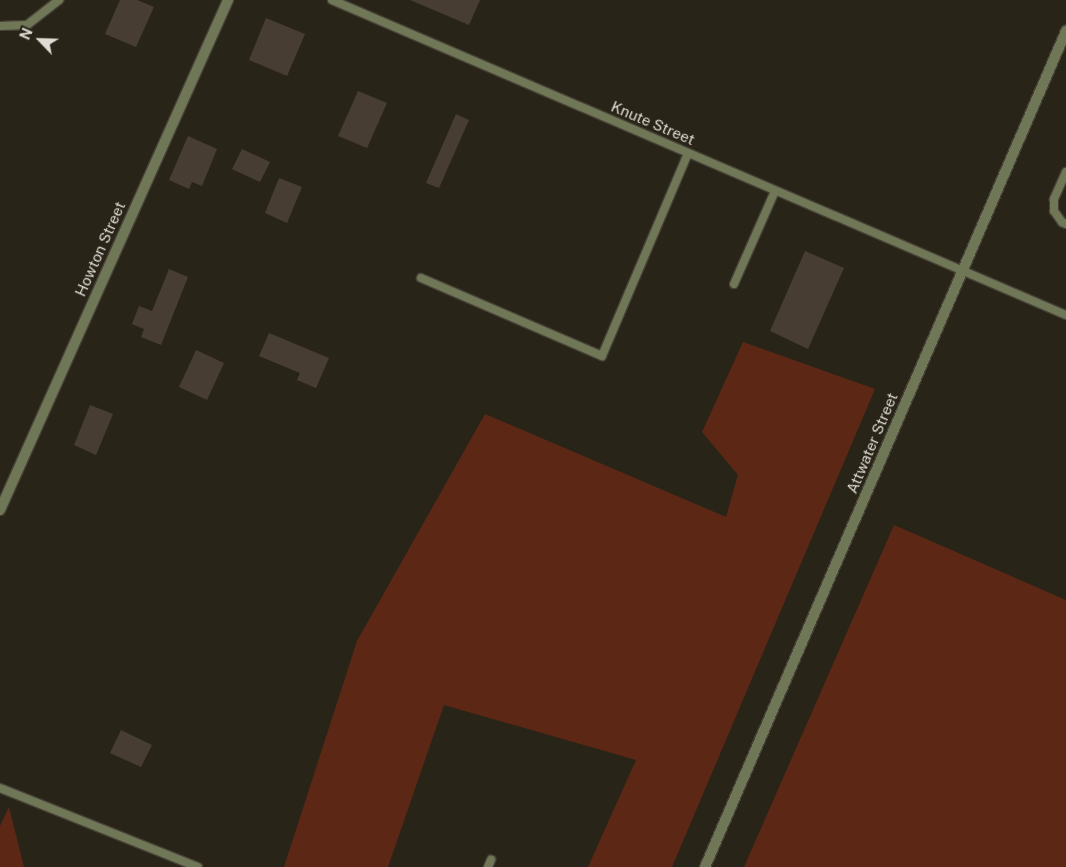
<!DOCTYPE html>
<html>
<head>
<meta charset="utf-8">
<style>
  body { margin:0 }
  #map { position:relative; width:1066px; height:867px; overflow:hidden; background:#292418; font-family:"Public Sans",sans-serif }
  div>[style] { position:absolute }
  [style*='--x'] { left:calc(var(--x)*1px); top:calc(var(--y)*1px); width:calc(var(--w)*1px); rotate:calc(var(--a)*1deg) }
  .green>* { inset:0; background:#5d2716 }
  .building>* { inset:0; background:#483d33 }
  .roads { filter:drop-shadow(1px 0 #464136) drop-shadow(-1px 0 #464136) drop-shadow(0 1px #464136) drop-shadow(0 -1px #464136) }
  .service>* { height:8px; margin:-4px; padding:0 4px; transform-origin:4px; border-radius:4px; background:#707757 }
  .minor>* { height:10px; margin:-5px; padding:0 5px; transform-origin:5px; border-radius:5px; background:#707757 }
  span { translate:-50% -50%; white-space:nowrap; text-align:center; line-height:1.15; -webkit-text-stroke:4px #292418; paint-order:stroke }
  .street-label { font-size:15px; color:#dfdcd4 }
  .north { position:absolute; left:15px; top:15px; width:50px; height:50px; -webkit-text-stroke:4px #292418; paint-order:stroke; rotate:294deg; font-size:14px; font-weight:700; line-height:20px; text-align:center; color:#dfdcd4 }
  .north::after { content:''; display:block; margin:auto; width:18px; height:22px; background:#dfdcd4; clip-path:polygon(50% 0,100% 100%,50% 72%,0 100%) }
</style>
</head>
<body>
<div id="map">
  <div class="green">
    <div style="clip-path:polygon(743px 342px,875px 389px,672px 867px,588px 867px,636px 760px,444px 705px,388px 867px,284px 867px,357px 641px,485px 414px,726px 517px,738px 475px,702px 432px)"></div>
    <div style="clip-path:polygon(894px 525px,1066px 600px,1066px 867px,744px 867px)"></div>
    <div style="clip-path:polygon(9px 807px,24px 867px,0 867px,0 826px)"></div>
  </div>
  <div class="building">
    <div style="clip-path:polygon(120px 0,137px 0,154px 7px,136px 47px,105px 34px)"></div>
    <div style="clip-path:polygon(410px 0,480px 0,469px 25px)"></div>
    <div style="clip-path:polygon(266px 18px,305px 34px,287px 76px,249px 60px)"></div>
    <div style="clip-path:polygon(358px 91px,387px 103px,367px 148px,338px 136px)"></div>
    <div style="clip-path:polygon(456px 114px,469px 120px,439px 188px,426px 183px)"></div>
    <div style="clip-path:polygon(188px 136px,217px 149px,202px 186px,192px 182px,189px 189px,169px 180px)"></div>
    <div style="clip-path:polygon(242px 149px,270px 162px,260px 182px,232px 169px)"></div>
    <div style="clip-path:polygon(279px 178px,302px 187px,287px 223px,265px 213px)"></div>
    <div style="clip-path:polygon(805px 251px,844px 268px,808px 349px,770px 331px)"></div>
    <div style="clip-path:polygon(169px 269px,188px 277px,161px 345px,141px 337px,144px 329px,132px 324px,139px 306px,152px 311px)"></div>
    <div style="clip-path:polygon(269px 333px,329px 358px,316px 388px,297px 380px,300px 373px,259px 356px)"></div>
    <div style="clip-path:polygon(196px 350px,224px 363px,207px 400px,179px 387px)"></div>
    <div style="clip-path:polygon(90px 405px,113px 414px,96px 455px,74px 445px)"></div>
    <div style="clip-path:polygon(121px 730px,152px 745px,141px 767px,110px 753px)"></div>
  </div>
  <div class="roads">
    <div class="service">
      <div style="--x:332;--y:0;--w:799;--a:23.23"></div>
      <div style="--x:0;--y:26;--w:27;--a:-2"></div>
      <div style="--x:27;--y:25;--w:41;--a:-38"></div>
      <div style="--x:1066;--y:172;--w:30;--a:114"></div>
      <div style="--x:1054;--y:199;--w:12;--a:90"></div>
      <div style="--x:1054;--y:211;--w:14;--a:54"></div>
      <div style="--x:1062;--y:222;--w:4;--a:27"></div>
      <div style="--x:421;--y:278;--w:197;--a:23.3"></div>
      <div style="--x:602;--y:356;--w:220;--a:-67"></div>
      <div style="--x:734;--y:284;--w:102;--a:-66.2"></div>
      <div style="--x:0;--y:788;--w:213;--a:21.8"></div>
      <div style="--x:488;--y:867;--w:8;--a:-67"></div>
    </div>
    <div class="minor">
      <div style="--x:0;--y:510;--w:559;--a:-65.91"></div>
      <div style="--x:705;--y:867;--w:911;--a:-66.64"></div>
    </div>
  </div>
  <div class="street-label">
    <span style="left:653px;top:123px;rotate:23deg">Knute Street</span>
    <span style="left:100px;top:249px;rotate:-66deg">Howton Street</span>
    <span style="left:872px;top:443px;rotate:-67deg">Attwater Street</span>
  </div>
  <div class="north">N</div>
</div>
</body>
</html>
